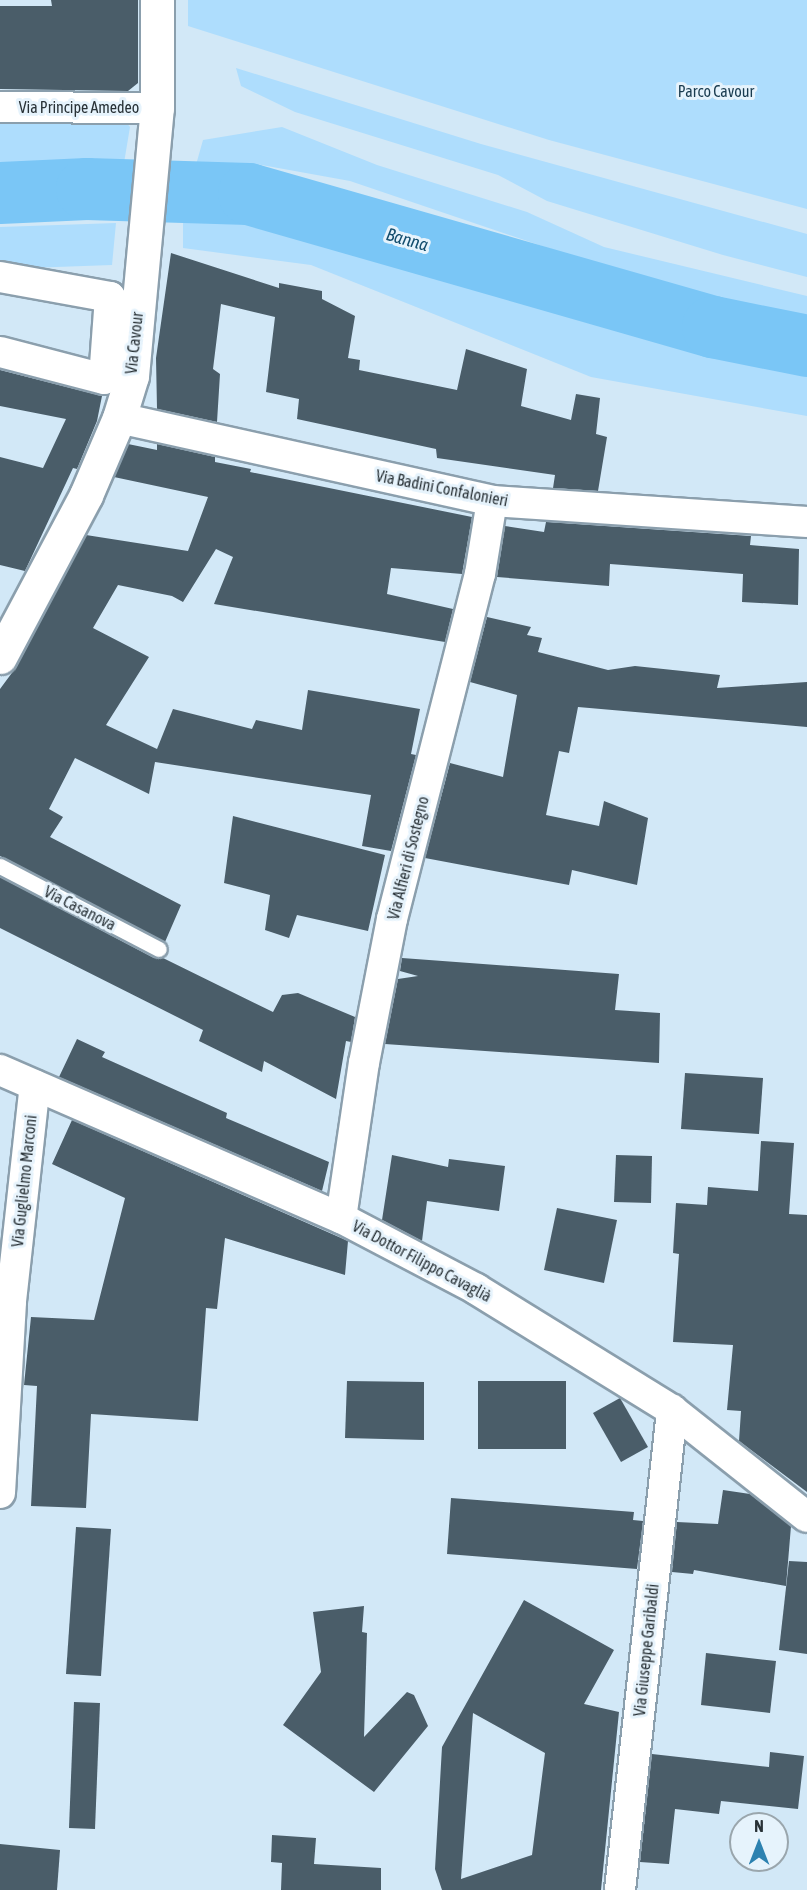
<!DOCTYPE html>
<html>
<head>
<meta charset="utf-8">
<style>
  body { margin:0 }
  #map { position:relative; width:807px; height:1890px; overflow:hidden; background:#d2e8f7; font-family:"Asap Condensed",sans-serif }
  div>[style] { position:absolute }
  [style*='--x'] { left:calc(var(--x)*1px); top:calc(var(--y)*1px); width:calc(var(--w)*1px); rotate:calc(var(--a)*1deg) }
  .green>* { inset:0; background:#aeddfd }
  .river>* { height:62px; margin:-31px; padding:0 31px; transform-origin:31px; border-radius:31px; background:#7ac6f6 }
  .building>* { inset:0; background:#4a5d69 }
  .roads { filter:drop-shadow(2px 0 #8b9fad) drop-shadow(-2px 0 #8b9fad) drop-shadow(0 2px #8b9fad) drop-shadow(0 -2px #8b9fad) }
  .lane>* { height:15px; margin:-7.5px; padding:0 7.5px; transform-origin:7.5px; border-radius:7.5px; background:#fff }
  .street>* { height:30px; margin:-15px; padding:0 15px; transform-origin:15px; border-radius:15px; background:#fff }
  .secondary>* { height:33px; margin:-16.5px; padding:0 16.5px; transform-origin:16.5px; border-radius:16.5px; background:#fff }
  span { translate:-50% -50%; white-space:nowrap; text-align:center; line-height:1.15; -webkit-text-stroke:6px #e6f3fc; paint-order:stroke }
  .park-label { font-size:16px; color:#193b4f }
  .street-label { font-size:16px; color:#293237 }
  .water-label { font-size:18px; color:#144e6e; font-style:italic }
  .north { position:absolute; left:729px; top:1812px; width:60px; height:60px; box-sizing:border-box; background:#e6f3fc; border:2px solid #9aa6ad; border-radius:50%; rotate:0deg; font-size:16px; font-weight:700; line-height:24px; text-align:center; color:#293237 }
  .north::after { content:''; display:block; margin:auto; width:21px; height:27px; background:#2c81b0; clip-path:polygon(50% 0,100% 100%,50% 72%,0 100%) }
</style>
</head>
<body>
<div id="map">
  <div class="green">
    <div style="clip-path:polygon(188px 0,807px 0,807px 209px,549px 140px,188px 26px)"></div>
    <div style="clip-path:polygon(236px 68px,481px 144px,807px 234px,807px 277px,723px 255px,547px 201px,498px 175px,295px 112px,241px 86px)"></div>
    <div style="clip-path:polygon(120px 115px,130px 127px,123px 169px,0 177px,0 123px)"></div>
    <div style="clip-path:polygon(282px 127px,377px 165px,527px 212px,604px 247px,807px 296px,807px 317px,678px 292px,350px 181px,256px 164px,192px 179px,203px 140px)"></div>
    <div style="clip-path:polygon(265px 212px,424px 253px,713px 350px,807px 359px,807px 416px,591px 377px,311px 265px,183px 248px,183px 214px)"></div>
    <div style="clip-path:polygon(116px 223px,112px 265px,0 269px,0 227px)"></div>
  </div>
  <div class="river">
    <div style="--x:0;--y:193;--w:87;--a:-2.6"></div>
    <div style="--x:87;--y:189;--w:162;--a:1.8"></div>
    <div style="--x:249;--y:194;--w:483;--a:16"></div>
    <div style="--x:713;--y:327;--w:96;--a:11.4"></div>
  </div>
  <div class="building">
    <div style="clip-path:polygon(51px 0,138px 0,138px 83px,128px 91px,0 89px,0 6px,52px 6px)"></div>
    <div style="clip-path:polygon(171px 253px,279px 288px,279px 283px,322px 291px,322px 299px,355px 316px,348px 358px,360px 360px,359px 370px,457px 390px,466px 349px,527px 369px,521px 406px,571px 420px,576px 394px,600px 398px,596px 434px,607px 437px,598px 491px,553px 488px,555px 475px,437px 458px,436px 449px,297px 419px,299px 399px,266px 392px,275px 317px,221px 304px,213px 369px,220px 374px,217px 422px,157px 409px,156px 358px)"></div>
    <div style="clip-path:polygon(0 370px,102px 396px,97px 421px,77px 469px,73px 468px,25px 571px,0 565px,0 457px,43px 468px,66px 419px,0 406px)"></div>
    <div style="clip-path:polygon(128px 444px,157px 450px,157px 444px,215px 457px,215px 462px,251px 469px,250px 472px,472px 517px,462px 574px,391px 568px,387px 594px,453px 609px,445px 642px,214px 604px,233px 557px,216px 549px,183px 602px,172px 596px,118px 585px,93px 628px,149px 657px,106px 725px,157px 749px,173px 709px,252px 729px,256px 720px,302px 730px,308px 690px,420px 709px,411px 754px,416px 755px,391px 851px,362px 846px,371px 795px,155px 762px,149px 794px,75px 758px,49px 809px,63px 817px,50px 837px,181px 905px,165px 942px,0 856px,0 689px,17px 666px,86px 535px,188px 551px,208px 497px,114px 477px)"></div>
    <div style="clip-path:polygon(546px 522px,751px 536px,750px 545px,799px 549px,798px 605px,742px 602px,743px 574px,610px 564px,609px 586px,497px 577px,505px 526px,544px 532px)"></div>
    <div style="clip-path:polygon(487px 617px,531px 627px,527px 635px,542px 638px,538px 652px,608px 670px,635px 666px,720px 675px,717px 688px,807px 682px,807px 727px,578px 707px,569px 753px,559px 751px,546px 815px,599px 826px,604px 801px,648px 818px,637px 885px,572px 870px,569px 885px,425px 858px,450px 763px,503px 777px,517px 695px,470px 682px)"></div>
    <div style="clip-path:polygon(233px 816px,385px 855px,368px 931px,297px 915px,289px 938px,265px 930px,270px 895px,224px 883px)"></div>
    <div style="clip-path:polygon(0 877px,154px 958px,163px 958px,273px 1012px,282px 995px,298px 993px,355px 1017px,351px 1042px,346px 1041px,336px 1099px,264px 1061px,262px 1072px,199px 1041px,203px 1030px,0 928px)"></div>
    <div style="clip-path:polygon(402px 958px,619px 974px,615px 1010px,660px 1013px,659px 1063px,385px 1044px,398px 979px,418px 976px,400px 971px)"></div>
    <div style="clip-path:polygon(77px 1039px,105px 1052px,102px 1057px,227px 1113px,226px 1118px,329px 1162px,322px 1191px,59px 1077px)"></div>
    <div style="clip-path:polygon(685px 1073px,763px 1078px,759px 1134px,681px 1129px)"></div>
    <div style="clip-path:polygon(72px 1120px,348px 1241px,345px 1275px,225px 1238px,217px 1309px,206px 1308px,198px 1421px,91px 1414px,86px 1508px,31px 1506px,37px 1386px,24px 1385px,31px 1317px,94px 1320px,125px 1198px,52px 1164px)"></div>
    <div style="clip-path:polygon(761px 1141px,794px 1143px,789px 1214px,807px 1215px,807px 1492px,739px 1441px,741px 1411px,727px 1410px,733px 1345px,673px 1342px,679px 1254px,673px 1253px,676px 1203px,707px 1205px,708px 1187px,758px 1191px)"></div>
    <div style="clip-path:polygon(392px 1155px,448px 1167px,449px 1159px,505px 1166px,499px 1211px,427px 1201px,422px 1241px,382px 1220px)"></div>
    <div style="clip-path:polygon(616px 1155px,652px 1156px,651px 1203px,614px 1202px)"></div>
    <div style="clip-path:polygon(557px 1208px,617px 1220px,604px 1283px,544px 1270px)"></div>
    <div style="clip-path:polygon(347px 1381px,424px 1382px,424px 1440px,345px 1438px)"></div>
    <div style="clip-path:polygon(478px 1381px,566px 1381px,566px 1449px,478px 1449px)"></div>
    <div style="clip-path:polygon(620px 1398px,648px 1447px,621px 1462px,593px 1413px)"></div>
    <div style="clip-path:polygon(723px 1490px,750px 1494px,791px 1526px,786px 1586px,694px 1570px,693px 1574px,672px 1572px,677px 1522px,718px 1524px)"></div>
    <div style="clip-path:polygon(451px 1498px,634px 1512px,633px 1520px,643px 1521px,637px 1569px,447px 1554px)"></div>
    <div style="clip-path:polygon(76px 1527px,111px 1529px,101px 1676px,66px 1674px)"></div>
    <div style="clip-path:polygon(789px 1561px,807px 1562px,807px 1654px,779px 1650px)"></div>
    <div style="clip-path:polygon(evenodd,524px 1600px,614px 1650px,584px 1704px,619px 1712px,601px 1890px,442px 1890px,435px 1869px,442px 1747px,524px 1600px,473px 1713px,545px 1753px,532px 1855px,461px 1879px,473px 1713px)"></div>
    <div style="clip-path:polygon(364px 1606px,362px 1632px,367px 1633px,364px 1737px,407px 1692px,414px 1695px,428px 1726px,374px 1792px,283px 1725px,321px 1672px,313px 1612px)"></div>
    <div style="clip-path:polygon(706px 1653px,776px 1661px,770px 1713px,701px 1705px)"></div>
    <div style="clip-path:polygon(74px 1702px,100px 1703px,95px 1829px,69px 1828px)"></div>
    <div style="clip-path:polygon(770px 1752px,804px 1756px,798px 1809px,721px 1801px,719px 1814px,675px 1809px,669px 1864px,640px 1862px,652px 1754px,769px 1767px)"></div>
    <div style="clip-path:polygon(272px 1835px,316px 1838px,314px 1864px,381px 1868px,381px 1890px,281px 1890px,282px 1863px,271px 1862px)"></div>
    <div style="clip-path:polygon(0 1844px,60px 1850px,57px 1890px,0 1890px)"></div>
  </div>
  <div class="roads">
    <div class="lane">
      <div style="--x:0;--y:866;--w:179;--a:27.6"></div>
    </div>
    <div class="street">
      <div style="--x:0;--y:107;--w:157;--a:0.4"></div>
      <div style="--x:0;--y:277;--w:112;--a:10.3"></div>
      <div style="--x:110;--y:297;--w:82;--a:94.2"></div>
      <div style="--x:104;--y:379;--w:107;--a:-165.4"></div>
      <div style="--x:119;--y:418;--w:382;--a:12.5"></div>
      <div style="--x:492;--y:501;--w:316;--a:3.8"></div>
      <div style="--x:0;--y:1070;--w:372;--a:23.5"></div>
      <div style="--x:341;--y:1218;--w:153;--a:27.7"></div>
      <div style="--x:476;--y:1289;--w:230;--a:31.7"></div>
      <div style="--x:672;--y:1410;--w:172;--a:38.4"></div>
      <div style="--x:341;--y:1218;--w:157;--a:-81.6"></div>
      <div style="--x:364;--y:1063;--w:147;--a:-79"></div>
      <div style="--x:392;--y:919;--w:356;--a:-75.7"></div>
      <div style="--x:480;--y:574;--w:74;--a:-80.7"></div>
      <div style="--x:0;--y:1493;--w:192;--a:-86.7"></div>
      <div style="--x:11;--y:1301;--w:217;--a:-83.7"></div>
      <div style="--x:620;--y:1890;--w:483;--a:-83.8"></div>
    </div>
    <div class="secondary">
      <div style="--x:0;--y:657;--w:183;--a:-62"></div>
      <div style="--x:86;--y:495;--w:84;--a:-66.8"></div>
      <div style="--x:119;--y:418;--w:44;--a:-72.8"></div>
      <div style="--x:132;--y:376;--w:269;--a:-84.7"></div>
      <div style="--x:157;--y:108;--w:108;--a:-90"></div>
    </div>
  </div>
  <div class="park-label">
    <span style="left:716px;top:91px">Parco Cavour</span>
  </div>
  <div class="street-label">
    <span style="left:79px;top:107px">Via Principe Amedeo</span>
    <span style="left:134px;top:343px;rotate:-84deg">Via Cavour</span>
    <span style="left:442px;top:488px;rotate:11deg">Via Badini Confalonieri</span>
    <span style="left:408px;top:858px;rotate:-76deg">Via Alfieri di Sostegno</span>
    <span style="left:80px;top:908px;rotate:27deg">Via Casanova</span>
    <span style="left:24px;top:1181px;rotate:-84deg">Via Guglielmo Marconi</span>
    <span style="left:422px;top:1261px;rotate:28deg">Via Dottor Filippo Cavaglià</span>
    <span style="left:646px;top:1650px;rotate:-84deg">Via Giuseppe Garibaldi</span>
  </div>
  <div class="water-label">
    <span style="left:407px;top:240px;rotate:16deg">Banna</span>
  </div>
  <div class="north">N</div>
</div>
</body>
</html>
